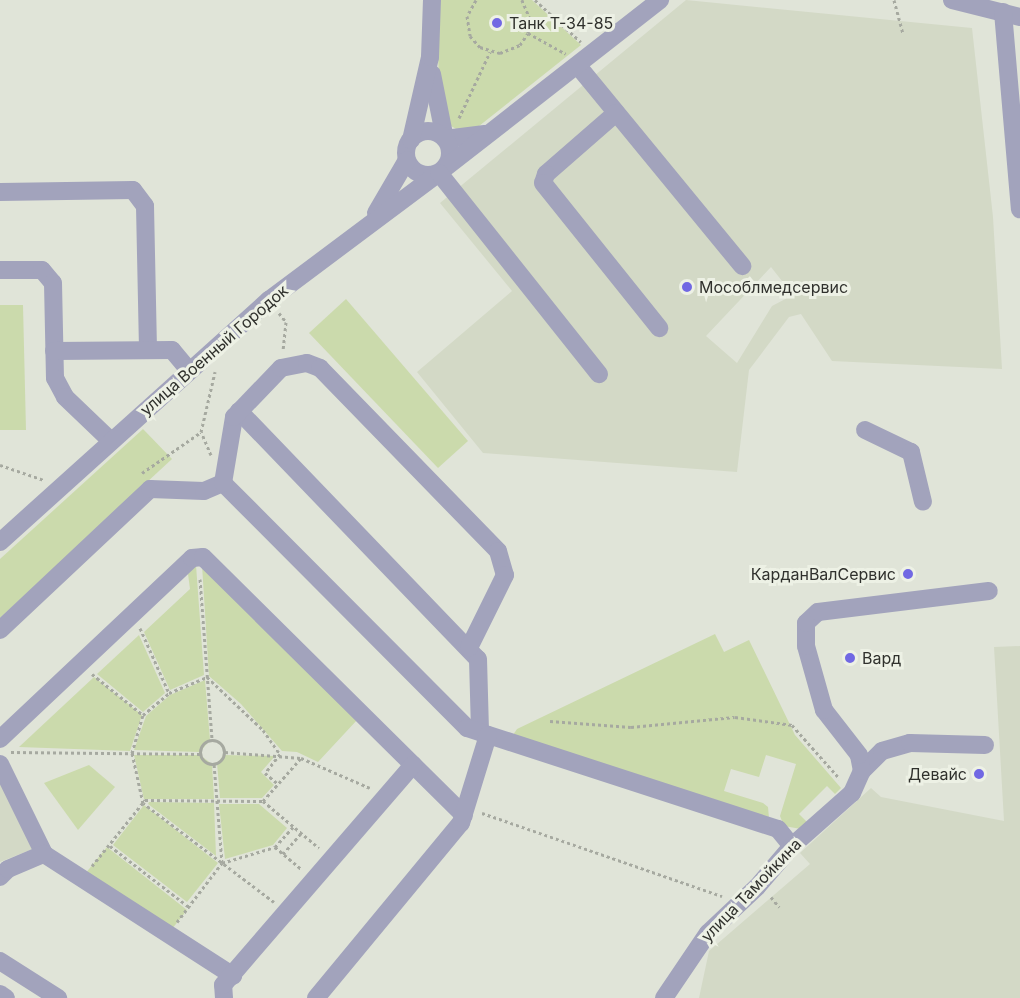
<!DOCTYPE html>
<html>
<head>
<meta charset="utf-8">
<style>
  body { margin:0 }
  #map { position:relative; width:1020px; height:998px; overflow:hidden; background:#e0e4d8; font-family:Inter,sans-serif }
  div>[style] { position:absolute }
  [style*='--x'] { left:calc(var(--x)*1px); top:calc(var(--y)*1px); width:calc(var(--w)*1px); rotate:calc(var(--a)*1deg) }
  .built>* { inset:0; background:#d3d9c6 }
  .green>* { inset:0; background:#cbdaac }
  .path>* { height:3px; margin-top:-1.5px; transform-origin:0; background:repeating-linear-gradient(90deg,#a6a9a0 0 3px,transparent 0 6px) }
  .path>.ring { margin:-1.5px; padding:0; box-sizing:content-box; background:none; border:3px solid #a6a9a0; border-radius:50% }
  .minor>* { height:18px; margin:-9px; padding:0 9px; transform-origin:9px; border-radius:9px; background:#a2a3bc }
  .minor>.ring { margin:-9px; padding:0; box-sizing:content-box; background:none; border:18px solid #a2a3bc; border-radius:50% }
  .dots>* { width:16px; height:16px; translate:-50% -50%; box-sizing:border-box; border:3px solid #edf1e5; border-radius:50% }
  span { translate:-50% -50%; white-space:nowrap; text-align:center; line-height:1.15; -webkit-text-stroke:6px #edf1e5; paint-order:stroke }
  .poi-label { font-size:16px; color:#30312d }
  .left { translate:0 -50%; text-align:left }
  .right { translate:-100% -50%; text-align:right }
  .street-label { font-size:16px; color:#30312d }
</style>
</head>
<body>
<div id="map">
  <div class="built">
    <div style="clip-path:polygon(evenodd,686px 0,972px 28px,993px 217px,1002px 369px,832px 361px,801px 314px,789px 317px,749px 370px,737px 472px,483px 453px,417px 372px,512px 291px,440px 203px,686px 0,771px 267px,793px 295px,772px 306px,737px 363px,706px 336px,771px 267px)"></div>
    <div style="clip-path:polygon(1020px 646px,1020px 998px,699px 998px,709px 951px,810px 864px,800px 853px,871px 788px,881px 797px,1004px 821px,994px 647px)"></div>
    <div style="clip-path:polygon(0 782px,35px 848px,0 862px)"></div>
  </div>
  <div class="green">
    <div style="clip-path:polygon(436px 0,532px 0,581px 45px,474px 130px,460px 131px,449px 125px,440px 109px)"></div>
    <div style="clip-path:polygon(346px 299px,468px 441px,438px 468px,309px 333px)"></div>
    <div style="clip-path:polygon(0 305px,23px 305px,26px 430px,0 430px)"></div>
    <div style="clip-path:polygon(143px 429px,172px 459px,0 618px,0 559px)"></div>
    <div style="clip-path:polygon(196px 565px,204px 675px,170px 690px,144px 632px,190px 589px,188px 574px)"></div>
    <div style="clip-path:polygon(202px 565px,358px 719px,318px 762px,297px 752px,282px 751px,241px 704px,209px 676px)"></div>
    <div style="clip-path:polygon(715px 634px,724px 652px,749px 640px,795px 735px,841px 788px,835px 794px,827px 786px,799px 814px,807px 822px,801px 829px,784px 826px,780px 816px,796px 764px,766px 755px,759px 777px,731px 769px,724px 791px,763px 803px,768px 807px,769px 818px,513px 735px,517px 729px)"></div>
    <div style="clip-path:polygon(139px 635px,165px 693px,143px 712px,97px 674px)"></div>
    <div style="clip-path:polygon(94px 677px,142px 715px,130px 751px,19px 747px)"></div>
    <div style="clip-path:polygon(205px 680px,210px 740px,200px 752px,134px 750px,146px 716px,170px 695px)"></div>
    <div style="clip-path:polygon(134px 755px,200px 755px,212px 764px,214px 799px,144px 799px)"></div>
    <div style="clip-path:polygon(224px 755px,275px 756px,261px 772px,274px 785px,262px 798px,220px 798px,217px 763px)"></div>
    <div style="clip-path:polygon(89px 765px,115px 787px,78px 830px,44px 783px)"></div>
    <div style="clip-path:polygon(214px 803px,216px 856px,148px 804px,149px 802px)"></div>
    <div style="clip-path:polygon(219px 804px,259px 804px,287px 828px,273px 845px,225px 859px)"></div>
    <div style="clip-path:polygon(144px 805px,218px 863px,187px 902px,113px 845px)"></div>
    <div style="clip-path:polygon(107px 847px,187px 910px,172px 929px,85px 874px)"></div>
  </div>
  <div class="path">
    <div style="--x:476;--y:0;--w:18;--a:119"></div>
    <div style="--x:467;--y:16;--w:20;--a:81"></div>
    <div style="--x:470;--y:36;--w:15;--a:48"></div>
    <div style="--x:480;--y:47;--w:21;--a:17"></div>
    <div style="--x:500;--y:53;--w:22;--a:-22"></div>
    <div style="--x:520;--y:45;--w:14;--a:-56"></div>
    <div style="--x:528;--y:33;--w:14;--a:-82"></div>
    <div style="--x:530;--y:19;--w:21;--a:-113"></div>
    <div style="--x:535;--y:0;--w:62;--a:42.4"></div>
    <div style="--x:894;--y:0;--w:34;--a:75"></div>
    <div style="--x:528;--y:33;--w:43;--a:28.9"></div>
    <div style="--x:459;--y:118;--w:73;--a:-64.8"></div>
    <div style="--x:279;--y:313;--w:11;--a:52"></div>
    <div style="--x:286;--y:322;--w:29;--a:96"></div>
    <div style="--x:211;--y:455;--w:25;--a:-113"></div>
    <div style="--x:201;--y:432;--w:62;--a:-76.9"></div>
    <div style="--x:0;--y:465;--w:46;--a:18.8"></div>
    <div style="--x:142;--y:473;--w:72;--a:-34.8"></div>
    <div style="--x:200;--y:579;--w:161;--a:85.7"></div>
    <div style="--x:140;--y:628;--w:71;--a:66"></div>
    <div style="--x:92;--y:674;--w:65;--a:38.8"></div>
    <div style="--x:550;--y:721;--w:81;--a:4.2"></div>
    <div style="--x:631;--y:727;--w:104;--a:-5.5"></div>
    <div style="--x:735;--y:717;--w:58;--a:8"></div>
    <div style="--x:792;--y:725;--w:72;--a:48.4"></div>
    <div class="ring" style="left:200px;top:740px;width:21px;height:21px"></div>
    <div style="--x:11;--y:752;--w:189;--a:0.6"></div>
    <div style="--x:225;--y:752;--w:76;--a:4.5"></div>
    <div style="--x:263;--y:801;--w:73;--a:40"></div>
    <div style="--x:482;--y:813;--w:254;--a:19.1"></div>
    <div style="--x:110;--y:846;--w:100;--a:37.7"></div>
    <div style="--x:275;--y:847;--w:34;--a:40"></div>
    <div style="--x:283;--y:854;--w:28;--a:-49"></div>
    <div style="--x:222;--y:863;--w:55;--a:-16.8"></div>
    <div style="--x:275;--y:847;--w:27;--a:-48"></div>
    <div style="--x:92;--y:866;--w:85;--a:-51.2"></div>
    <div style="--x:145;--y:800;--w:118;--a:0.5"></div>
    <div style="--x:263;--y:801;--w:57;--a:-48.5"></div>
    <div style="--x:301;--y:758;--w:75;--a:23.5"></div>
    <div style="--x:771;--y:897;--w:13;--a:51"></div>
    <div style="--x:274;--y:902;--w:164;--a:-142.9"></div>
    <div style="--x:143;--y:803;--w:51;--a:-102.4"></div>
    <div style="--x:132;--y:753;--w:40;--a:-74"></div>
    <div style="--x:143;--y:715;--w:34;--a:-40"></div>
    <div style="--x:169;--y:693;--w:41;--a:-22.8"></div>
    <div style="--x:207;--y:677;--w:77;--a:43.4"></div>
    <div style="--x:263;--y:730;--w:29;--a:55"></div>
    <div style="--x:280;--y:754;--w:24;--a:128"></div>
    <div style="--x:265;--y:773;--w:17;--a:40"></div>
    <div style="--x:177;--y:922;--w:74;--a:-52.7"></div>
    <div style="--x:222;--y:863;--w:99;--a:-94.6"></div>
  </div>
  <div class="minor">
    <div style="--x:952;--y:0;--w:70;--a:14"></div>
    <div style="--x:1003;--y:12;--w:198;--a:85.1"></div>
    <div style="--x:578;--y:66;--w:259;--a:50.6"></div>
    <div style="--x:432;--y:74;--w:66;--a:78.7"></div>
    <div style="--x:445;--y:139;--w:40;--a:-7.1"></div>
    <div style="--x:616;--y:113;--w:93;--a:138.9"></div>
    <div style="--x:546;--y:174;--w:9;--a:108"></div>
    <div style="--x:543;--y:183;--w:186;--a:51.3"></div>
    <div class="ring" style="left:406px;top:131px;width:26px;height:26px"></div>
    <div style="--x:411;--y:140;--w:85;--a:-77.1"></div>
    <div style="--x:430;--y:57;--w:57;--a:-88"></div>
    <div style="--x:445;--y:168;--w:273;--a:-38"></div>
    <div style="--x:0;--y:192;--w:133;--a:-0.9"></div>
    <div style="--x:133;--y:190;--w:20;--a:53"></div>
    <div style="--x:145;--y:206;--w:144;--a:88.8"></div>
    <div style="--x:376;--y:213;--w:61;--a:-59.7"></div>
    <div style="--x:0;--y:270;--w:42;--a:0"></div>
    <div style="--x:42;--y:270;--w:17;--a:50"></div>
    <div style="--x:53;--y:283;--w:95;--a:88.8"></div>
    <div style="--x:55;--y:378;--w:21;--a:62"></div>
    <div style="--x:65;--y:397;--w:64;--a:43.7"></div>
    <div style="--x:54;--y:351;--w:118;--a:-0.5"></div>
    <div style="--x:172;--y:350;--w:26;--a:50"></div>
    <div style="--x:239;--y:411;--w:344;--a:46.1"></div>
    <div style="--x:478;--y:659;--w:73;--a:88.4"></div>
    <div style="--x:865;--y:430;--w:51;--a:25.6"></div>
    <div style="--x:911;--y:452;--w:51;--a:76.5"></div>
    <div style="--x:223;--y:483;--w:346;--a:45.1"></div>
    <div style="--x:467;--y:728;--w:327;--a:18"></div>
    <div style="--x:778;--y:829;--w:22;--a:51"></div>
    <div style="--x:0;--y:542;--w:362;--a:-42"></div>
    <div style="--x:269;--y:300;--w:212;--a:-36.8"></div>
    <div style="--x:439;--y:173;--w:257;--a:51.5"></div>
    <div style="--x:0;--y:630;--w:206;--a:-43.2"></div>
    <div style="--x:150;--y:489;--w:54;--a:2.1"></div>
    <div style="--x:204;--y:491;--w:21;--a:-23"></div>
    <div style="--x:223;--y:483;--w:67;--a:-80.5"></div>
    <div style="--x:234;--y:417;--w:68;--a:-46.2"></div>
    <div style="--x:281;--y:368;--w:26;--a:-11"></div>
    <div style="--x:307;--y:363;--w:14;--a:21"></div>
    <div style="--x:320;--y:368;--w:255;--a:45.8"></div>
    <div style="--x:498;--y:551;--w:25;--a:74"></div>
    <div style="--x:505;--y:575;--w:81;--a:116.3"></div>
    <div style="--x:0;--y:739;--w:264;--a:-43.3"></div>
    <div style="--x:192;--y:558;--w:11;--a:-5"></div>
    <div style="--x:203;--y:557;--w:367;--a:44.7"></div>
    <div style="--x:0;--y:764;--w:100;--a:63.9"></div>
    <div style="--x:44;--y:854;--w:225;--a:32.8"></div>
    <div style="--x:862;--y:771;--w:28;--a:-45"></div>
    <div style="--x:882;--y:751;--w:29;--a:-16"></div>
    <div style="--x:910;--y:743;--w:75;--a:1.5"></div>
    <div style="--x:0;--y:877;--w:11;--a:-45"></div>
    <div style="--x:8;--y:869;--w:39;--a:-23"></div>
    <div style="--x:0;--y:961;--w:69;--a:32.5"></div>
    <div style="--x:0;--y:994;--w:7;--a:34"></div>
    <div style="--x:224;--y:998;--w:13;--a:-94"></div>
    <div style="--x:223;--y:985;--w:291;--a:-49.2"></div>
    <div style="--x:316;--y:998;--w:227;--a:-50.4"></div>
    <div style="--x:461;--y:823;--w:92;--a:-72.9"></div>
    <div style="--x:664;--y:998;--w:78;--a:-55.9"></div>
    <div style="--x:708;--y:933;--w:67;--a:-43.2"></div>
    <div style="--x:757;--y:887;--w:54;--a:-49.5"></div>
    <div style="--x:792;--y:846;--w:80;--a:-41.5"></div>
    <div style="--x:852;--y:793;--w:24;--a:-66"></div>
    <div style="--x:862;--y:771;--w:16;--a:-101"></div>
    <div style="--x:859;--y:755;--w:57;--a:-127.9"></div>
    <div style="--x:824;--y:710;--w:66;--a:-105.7"></div>
    <div style="--x:806;--y:646;--w:23;--a:-90"></div>
    <div style="--x:806;--y:623;--w:16;--a:-43"></div>
    <div style="--x:818;--y:612;--w:172;--a:-7"></div>
  </div>
  <div class="dots">
    <div style="left:497px;top:23px;background:#7168e3"></div>
    <div style="left:687px;top:287px;background:#7168e3"></div>
    <div style="left:908px;top:574px;background:#7168e3"></div>
    <div style="left:850px;top:658px;background:#7168e3"></div>
    <div style="left:979px;top:774px;background:#7168e3"></div>
  </div>
  <div class="poi-label">
    <span class="left" style="left:509px;top:23px">Танк Т-34-85</span>
    <span class="left" style="left:699px;top:287px">Мособлмедсервис</span>
    <span class="right" style="left:896px;top:574px">КарданВалСервис</span>
    <span class="left" style="left:862px;top:658px">Вард</span>
    <span class="right" style="left:967px;top:774px">Девайс</span>
  </div>
  <div class="street-label">
    <span style="left:214px;top:350px;rotate:-41deg">улица Военный Городок</span>
    <span style="left:751px;top:890px;rotate:-46deg">улица Тамойкина</span>
  </div>
</div>
</body>
</html>
